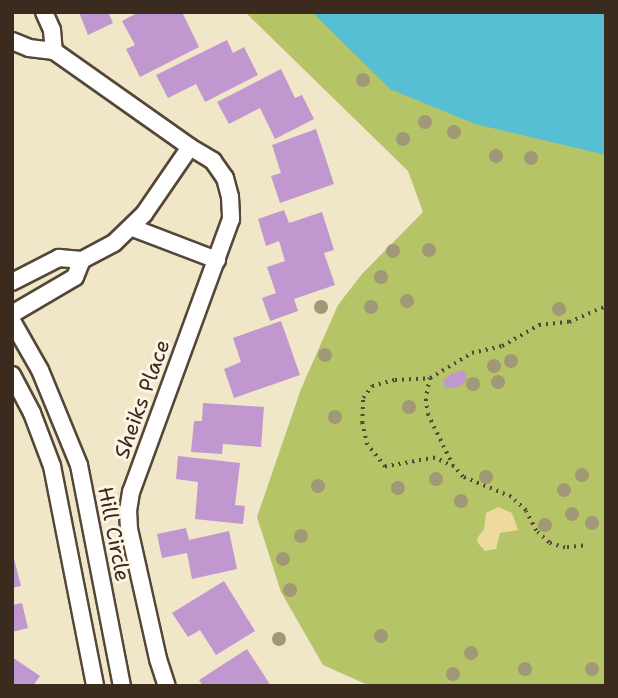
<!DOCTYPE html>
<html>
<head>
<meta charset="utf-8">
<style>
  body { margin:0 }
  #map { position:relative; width:618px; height:698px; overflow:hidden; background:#f0e6c8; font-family:"Shantell Sans",sans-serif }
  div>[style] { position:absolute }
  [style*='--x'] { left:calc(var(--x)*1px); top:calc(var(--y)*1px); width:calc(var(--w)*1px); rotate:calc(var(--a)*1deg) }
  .green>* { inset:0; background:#b5c466 }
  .sand>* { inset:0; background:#eeda9e }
  .water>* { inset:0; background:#57bfd4 }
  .building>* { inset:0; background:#c097cf }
  .path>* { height:3.5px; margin-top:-1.75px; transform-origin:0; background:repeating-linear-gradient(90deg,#564638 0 2px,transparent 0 7px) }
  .roads { filter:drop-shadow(2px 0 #564638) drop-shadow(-2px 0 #564638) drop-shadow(0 2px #564638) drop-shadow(0 -2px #564638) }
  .minor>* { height:16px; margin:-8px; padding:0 8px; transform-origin:8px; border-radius:8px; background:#fff }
  .trees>* { width:14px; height:14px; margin:-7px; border-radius:50%; background:#a19877 }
  span { translate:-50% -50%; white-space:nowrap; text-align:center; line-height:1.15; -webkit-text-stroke:6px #fcf5e5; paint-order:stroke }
  .street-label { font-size:21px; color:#3b2a1e }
  .frame { position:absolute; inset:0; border:14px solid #3b2a1e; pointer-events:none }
</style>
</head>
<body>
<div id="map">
  <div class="green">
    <div style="clip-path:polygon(245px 12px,606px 12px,606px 686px,370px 686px,323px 665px,281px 592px,257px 517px,301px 389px,338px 305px,362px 274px,423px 212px,408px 171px)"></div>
  </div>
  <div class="sand">
    <div style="clip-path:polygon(498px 507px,512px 513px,518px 530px,500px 533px,496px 549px,485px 551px,477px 542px,478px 537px,484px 529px,486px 513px)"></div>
  </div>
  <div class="water">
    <div style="clip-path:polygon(312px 12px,606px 12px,606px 155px,475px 124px,390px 89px)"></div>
  </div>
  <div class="building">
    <div style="clip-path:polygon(79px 12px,108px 12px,113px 23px,88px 35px)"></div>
    <div style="clip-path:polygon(139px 12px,182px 12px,199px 47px,140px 77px,126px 49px,135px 45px,122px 21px)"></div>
    <div style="clip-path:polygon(227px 40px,233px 53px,244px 47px,258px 75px,205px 102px,196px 84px,168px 98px,156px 75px)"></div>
    <div style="clip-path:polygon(281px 69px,295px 98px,302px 95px,314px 119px,275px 139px,260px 108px,229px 124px,217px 102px)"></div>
    <div style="clip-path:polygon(316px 129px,334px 184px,280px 203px,271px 176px,281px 173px,272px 145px)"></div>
    <div style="clip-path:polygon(284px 210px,289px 223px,322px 212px,334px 250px,324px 253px,335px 285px,294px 299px,298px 311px,270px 321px,262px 298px,276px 293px,267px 267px,285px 261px,279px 241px,266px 246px,258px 219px)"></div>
    <div style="clip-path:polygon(281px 321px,300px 375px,234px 398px,224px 369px,241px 362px,233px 338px)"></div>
    <div style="clip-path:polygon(464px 370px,467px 380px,458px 387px,445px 388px,443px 380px,453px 373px)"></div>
    <div style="clip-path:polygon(203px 403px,264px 407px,261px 447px,223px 444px,222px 454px,191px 452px,194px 421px,202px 421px)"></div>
    <div style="clip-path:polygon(178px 456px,240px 463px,235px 505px,245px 506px,243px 524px,195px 519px,198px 482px,176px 479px)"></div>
    <div style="clip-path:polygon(186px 528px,189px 540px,229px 531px,237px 569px,192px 579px,187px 553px,162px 558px,157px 534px)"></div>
    <div style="clip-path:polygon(12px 551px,21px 586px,12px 588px)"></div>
    <div style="clip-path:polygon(224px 581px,255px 631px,216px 655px,200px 630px,188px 637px,172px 613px)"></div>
    <div style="clip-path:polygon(22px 603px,28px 628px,12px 632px,12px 605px)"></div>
    <div style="clip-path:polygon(247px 649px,271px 686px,203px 686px,199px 680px)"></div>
    <div style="clip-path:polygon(12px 657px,40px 676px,33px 686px,12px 686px)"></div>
  </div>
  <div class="path">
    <div style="--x:430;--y:378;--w:21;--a:101"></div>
    <div style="--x:426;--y:399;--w:15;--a:82"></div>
    <div style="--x:428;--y:414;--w:57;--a:63.9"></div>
    <div style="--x:583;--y:546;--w:18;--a:174"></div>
    <div style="--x:565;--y:548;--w:17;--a:-163"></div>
    <div style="--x:549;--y:543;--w:18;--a:-137"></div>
    <div style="--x:536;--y:531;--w:22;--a:-117"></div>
    <div style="--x:526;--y:511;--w:21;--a:-137"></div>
    <div style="--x:511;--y:497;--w:52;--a:-157.4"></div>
    <div style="--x:463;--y:477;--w:13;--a:-132"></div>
    <div style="--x:454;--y:467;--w:21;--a:-155"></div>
    <div style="--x:435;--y:458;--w:51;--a:169.8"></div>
    <div style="--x:385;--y:467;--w:28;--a:-129"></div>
    <div style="--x:367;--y:445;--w:23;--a:-103"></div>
    <div style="--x:362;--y:423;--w:25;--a:-88"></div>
    <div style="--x:363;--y:398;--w:15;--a:-53"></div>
    <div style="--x:372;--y:386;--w:24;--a:-15"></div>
    <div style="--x:395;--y:380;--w:35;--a:-3"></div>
    <div style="--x:430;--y:378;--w:49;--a:-30.8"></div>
    <div style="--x:472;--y:353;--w:31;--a:-13"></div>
    <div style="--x:502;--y:346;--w:43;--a:-29.6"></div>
    <div style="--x:539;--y:325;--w:30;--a:-6"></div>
    <div style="--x:569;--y:322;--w:40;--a:-23.4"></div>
  </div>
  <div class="roads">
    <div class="minor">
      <div style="--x:44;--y:12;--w:20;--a:66"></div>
      <div style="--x:52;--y:30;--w:21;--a:85"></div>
      <div style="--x:12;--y:41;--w:18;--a:22"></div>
      <div style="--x:29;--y:48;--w:25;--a:7"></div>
      <div style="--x:54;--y:51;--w:166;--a:35.2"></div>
      <div style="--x:133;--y:228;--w:90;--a:20.9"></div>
      <div style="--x:12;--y:282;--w:53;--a:-27.1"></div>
      <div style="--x:59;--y:258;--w:23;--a:5"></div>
      <div style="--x:82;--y:260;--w:36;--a:-28"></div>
      <div style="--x:114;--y:243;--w:42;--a:-44"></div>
      <div style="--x:144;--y:214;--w:81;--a:-55.5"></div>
      <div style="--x:190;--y:147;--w:27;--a:31"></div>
      <div style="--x:213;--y:161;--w:21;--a:55"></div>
      <div style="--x:225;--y:178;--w:20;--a:75"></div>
      <div style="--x:230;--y:197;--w:22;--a:87"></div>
      <div style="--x:231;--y:219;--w:291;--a:110.1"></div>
      <div style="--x:131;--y:492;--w:18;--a:99"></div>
      <div style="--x:128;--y:510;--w:19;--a:87"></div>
      <div style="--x:129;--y:529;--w:133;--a:77.4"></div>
      <div style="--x:158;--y:659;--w:28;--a:72"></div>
      <div style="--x:12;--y:314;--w:73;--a:-30.4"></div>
      <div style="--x:75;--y:277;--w:18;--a:-68"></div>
      <div style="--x:12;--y:321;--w:56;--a:60.3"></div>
      <div style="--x:40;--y:370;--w:103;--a:67.7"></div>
      <div style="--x:79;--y:465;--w:225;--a:79"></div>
      <div style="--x:12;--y:375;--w:43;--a:62.2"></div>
      <div style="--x:32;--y:413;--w:57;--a:69.3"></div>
      <div style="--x:52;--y:466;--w:224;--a:78.9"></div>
    </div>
  </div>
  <div class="trees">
    <div style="left:363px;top:80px"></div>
    <div style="left:425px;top:122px"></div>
    <div style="left:454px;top:132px"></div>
    <div style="left:403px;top:139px"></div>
    <div style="left:496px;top:156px"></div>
    <div style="left:531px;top:158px"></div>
    <div style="left:429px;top:250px"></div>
    <div style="left:393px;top:251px"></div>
    <div style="left:381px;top:277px"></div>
    <div style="left:407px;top:301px"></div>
    <div style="left:321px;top:307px"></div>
    <div style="left:371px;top:307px"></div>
    <div style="left:559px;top:309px"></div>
    <div style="left:325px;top:355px"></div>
    <div style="left:511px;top:361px"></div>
    <div style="left:494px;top:366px"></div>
    <div style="left:498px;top:382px"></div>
    <div style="left:473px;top:384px"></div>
    <div style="left:409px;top:407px"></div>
    <div style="left:335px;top:417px"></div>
    <div style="left:582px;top:475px"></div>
    <div style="left:486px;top:477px"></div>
    <div style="left:436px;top:479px"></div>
    <div style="left:318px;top:486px"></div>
    <div style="left:398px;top:488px"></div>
    <div style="left:564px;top:490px"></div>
    <div style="left:461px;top:501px"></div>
    <div style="left:572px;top:514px"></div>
    <div style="left:592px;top:523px"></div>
    <div style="left:545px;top:525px"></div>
    <div style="left:301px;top:536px"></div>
    <div style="left:283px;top:559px"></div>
    <div style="left:290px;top:590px"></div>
    <div style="left:381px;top:636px"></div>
    <div style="left:279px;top:639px"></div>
    <div style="left:471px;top:653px"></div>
    <div style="left:525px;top:669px"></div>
    <div style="left:592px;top:669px"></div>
    <div style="left:453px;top:674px"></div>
  </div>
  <div class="street-label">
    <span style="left:142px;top:399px;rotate:-70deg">Sheiks Place</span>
    <span style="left:114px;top:534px;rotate:79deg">Hill Circle</span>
  </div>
  <div class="frame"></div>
</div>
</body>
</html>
